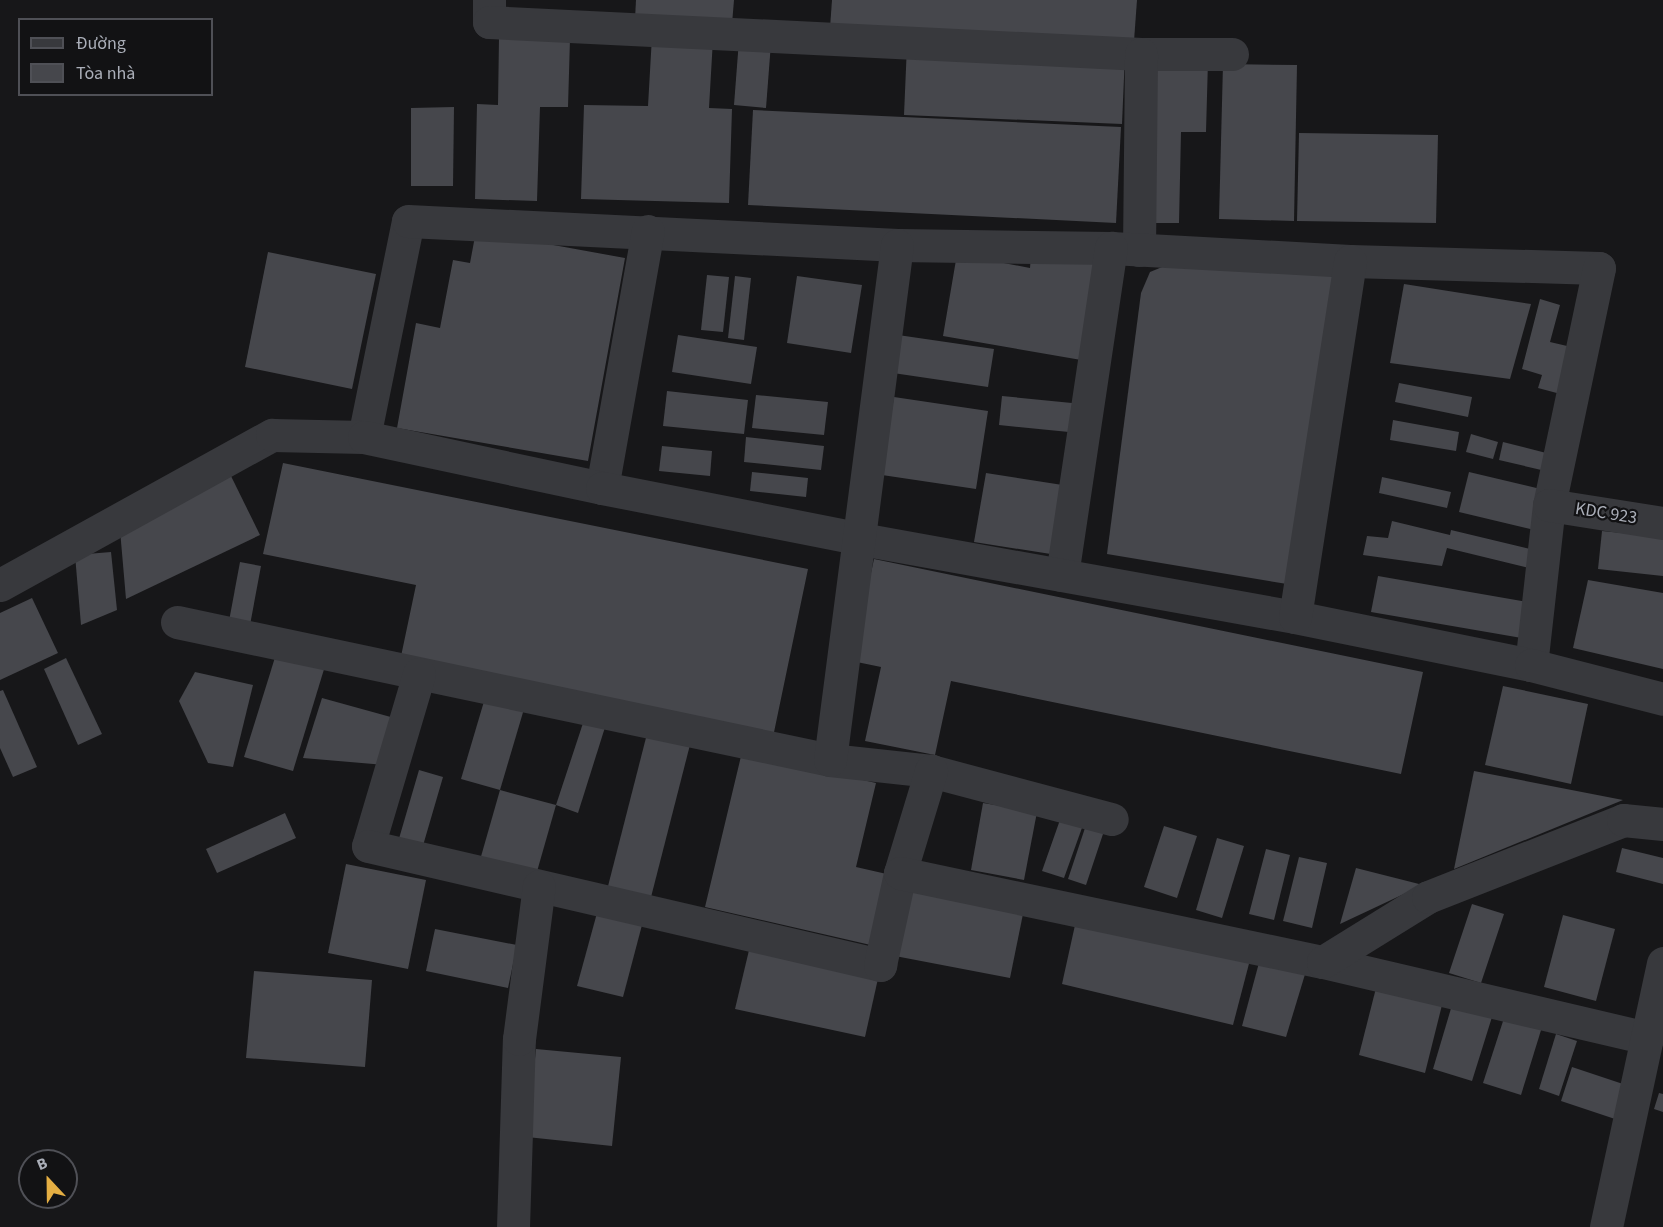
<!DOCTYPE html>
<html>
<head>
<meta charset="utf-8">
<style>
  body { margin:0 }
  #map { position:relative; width:1663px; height:1227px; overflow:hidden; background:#171719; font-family:"Source Sans 3",sans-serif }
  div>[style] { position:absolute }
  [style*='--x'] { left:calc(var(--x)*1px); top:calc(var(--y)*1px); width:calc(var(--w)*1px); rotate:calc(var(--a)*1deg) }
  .building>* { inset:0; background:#46474c }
  .minor>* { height:33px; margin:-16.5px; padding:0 16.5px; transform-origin:16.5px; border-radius:16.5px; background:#38393d }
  span { translate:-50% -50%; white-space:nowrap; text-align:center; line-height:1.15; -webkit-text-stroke:4.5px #121214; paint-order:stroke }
  .street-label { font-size:18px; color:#aaaeb8 }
  .legend { position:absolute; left:18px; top:18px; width:195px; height:78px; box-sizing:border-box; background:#121214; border:2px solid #4f5056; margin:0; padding:8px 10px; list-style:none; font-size:18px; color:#aaaeb8 }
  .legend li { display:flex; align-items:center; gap:12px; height:30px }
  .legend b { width:30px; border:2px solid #4f5056 }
  .north { position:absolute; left:18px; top:1149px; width:60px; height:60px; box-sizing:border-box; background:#121214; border:2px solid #4f5056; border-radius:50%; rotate:338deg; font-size:16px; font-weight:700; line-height:24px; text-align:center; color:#aaaeb8 }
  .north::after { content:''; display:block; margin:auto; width:21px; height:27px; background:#e4ae43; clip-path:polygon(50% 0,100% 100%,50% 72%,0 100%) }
</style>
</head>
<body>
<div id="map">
  <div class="building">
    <div style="clip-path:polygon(636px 0,734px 0,732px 24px,635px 19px)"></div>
    <div style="clip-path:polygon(832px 0,1137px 0,1134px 41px,830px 28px)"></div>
    <div style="clip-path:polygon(652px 36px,713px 39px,709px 108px,732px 109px,729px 203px,581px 199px,584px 105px,648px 106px)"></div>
    <div style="clip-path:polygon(499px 37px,570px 39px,568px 107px,540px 107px,537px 201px,475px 199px,477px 104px,498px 105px)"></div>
    <div style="clip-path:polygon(739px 40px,771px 43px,766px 108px,734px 105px)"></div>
    <div style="clip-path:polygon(907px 45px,1125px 54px,1122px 124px,904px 115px)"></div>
    <div style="clip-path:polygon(1144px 60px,1208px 61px,1206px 132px,1181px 132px,1179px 223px,1140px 223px)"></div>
    <div style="clip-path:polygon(1223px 64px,1297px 65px,1294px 221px,1219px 219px)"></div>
    <div style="clip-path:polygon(454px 107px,453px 186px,411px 186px,411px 108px)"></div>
    <div style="clip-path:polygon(753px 110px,1121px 127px,1116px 223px,748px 205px)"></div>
    <div style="clip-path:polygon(1299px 133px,1438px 135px,1436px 223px,1297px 221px)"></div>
    <div style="clip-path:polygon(476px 231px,625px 258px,588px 461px,397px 428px,416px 323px,440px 328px,453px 260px,470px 263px)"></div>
    <div style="clip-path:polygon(268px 252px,376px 274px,352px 389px,245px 367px)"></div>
    <div style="clip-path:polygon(957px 254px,1030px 268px,1031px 255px,1104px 260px,1087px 361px,943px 336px)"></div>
    <div style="clip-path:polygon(1167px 265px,1335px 273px,1287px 584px,1107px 554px,1141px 293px,1150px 272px)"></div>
    <div style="clip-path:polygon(707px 275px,729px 277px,723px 332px,701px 330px)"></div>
    <div style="clip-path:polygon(735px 276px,751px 278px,744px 340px,728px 338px)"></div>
    <div style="clip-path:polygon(797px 276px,862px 285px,851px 353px,787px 343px)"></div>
    <div style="clip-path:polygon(1404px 284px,1531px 304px,1510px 379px,1390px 363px)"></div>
    <div style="clip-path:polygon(1540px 299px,1560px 305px,1550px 342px,1580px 349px,1568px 396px,1538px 388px,1542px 375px,1522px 369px)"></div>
    <div style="clip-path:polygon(678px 335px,757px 347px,751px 384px,672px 372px)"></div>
    <div style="clip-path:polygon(898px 335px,994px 349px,988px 387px,893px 373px)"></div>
    <div style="clip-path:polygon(1399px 383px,1472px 397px,1468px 417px,1395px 402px)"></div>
    <div style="clip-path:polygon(667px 391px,748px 400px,744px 434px,663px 426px)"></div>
    <div style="clip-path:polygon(756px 395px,828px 402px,824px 435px,752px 428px)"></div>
    <div style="clip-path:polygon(1002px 396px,1082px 404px,1079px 433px,999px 425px)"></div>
    <div style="clip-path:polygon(894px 397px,988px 411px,976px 489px,882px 475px)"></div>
    <div style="clip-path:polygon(1393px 420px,1459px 432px,1456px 451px,1390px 440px)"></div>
    <div style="clip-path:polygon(1471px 434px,1498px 442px,1493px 459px,1466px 452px)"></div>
    <div style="clip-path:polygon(746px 437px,824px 446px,821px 470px,744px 462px)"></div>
    <div style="clip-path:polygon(1503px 442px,1554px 455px,1550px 472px,1499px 460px)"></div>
    <div style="clip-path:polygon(662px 446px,712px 451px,710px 476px,659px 471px)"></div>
    <div style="clip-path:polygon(283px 463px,808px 569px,773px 737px,400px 661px,416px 585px,263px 554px)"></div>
    <div style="clip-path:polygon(752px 472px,808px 478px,806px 497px,750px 491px)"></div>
    <div style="clip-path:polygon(1469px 472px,1553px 492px,1543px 532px,1459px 512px)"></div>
    <div style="clip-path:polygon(986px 473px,1069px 486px,1057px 555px,974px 542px)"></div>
    <div style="clip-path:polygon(230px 474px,260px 535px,126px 599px,120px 530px)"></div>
    <div style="clip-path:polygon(1382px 477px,1451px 492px,1447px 508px,1379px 493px)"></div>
    <div style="clip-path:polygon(1392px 521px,1450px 535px,1451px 530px,1534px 550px,1529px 568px,1447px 548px,1442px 566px,1363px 555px,1367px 536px,1388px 538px)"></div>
    <div style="clip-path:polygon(1602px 531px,1663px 537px,1663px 576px,1598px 569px)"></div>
    <div style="clip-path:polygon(111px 552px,117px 610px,81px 625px,75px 555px)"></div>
    <div style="clip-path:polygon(874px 559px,1423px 672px,1401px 774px,951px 681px,935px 755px,865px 741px,881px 667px,852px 661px)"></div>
    <div style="clip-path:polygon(240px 562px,261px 566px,250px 625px,229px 621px)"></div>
    <div style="clip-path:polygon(1378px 576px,1533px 603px,1527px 639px,1371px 612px)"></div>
    <div style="clip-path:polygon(1588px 580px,1663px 593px,1663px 669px,1573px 648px)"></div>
    <div style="clip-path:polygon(32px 598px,58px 653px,0 680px,0 613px)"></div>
    <div style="clip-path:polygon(277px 651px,325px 666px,293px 771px,244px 757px)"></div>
    <div style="clip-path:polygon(66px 658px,102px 734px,78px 745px,44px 669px)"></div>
    <div style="clip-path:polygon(195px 672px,253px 685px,233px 767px,208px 763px,179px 701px)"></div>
    <div style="clip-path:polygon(1503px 686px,1588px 704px,1571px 784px,1485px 765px)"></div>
    <div style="clip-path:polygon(3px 690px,37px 767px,13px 777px,0 748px,0 691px)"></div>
    <div style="clip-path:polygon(322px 698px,398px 719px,385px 765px,303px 758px)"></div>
    <div style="clip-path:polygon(485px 698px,524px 709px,500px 790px,461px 779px)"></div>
    <div style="clip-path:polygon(586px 714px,607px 721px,578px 813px,556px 805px)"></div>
    <div style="clip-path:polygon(649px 726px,692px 737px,649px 905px,606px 894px)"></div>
    <div style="clip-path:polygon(742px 752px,876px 783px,856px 867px,891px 875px,875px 946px,705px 907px)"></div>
    <div style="clip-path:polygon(419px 770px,443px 777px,422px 849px,398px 842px)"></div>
    <div style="clip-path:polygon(1474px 771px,1623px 800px,1454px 869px)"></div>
    <div style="clip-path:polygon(500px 790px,556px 805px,534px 882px,478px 867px)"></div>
    <div style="clip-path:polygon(983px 803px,1037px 812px,1024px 880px,971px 870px)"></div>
    <div style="clip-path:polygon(285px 813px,296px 838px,217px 873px,206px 849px)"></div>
    <div style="clip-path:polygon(1061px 817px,1083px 825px,1064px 878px,1042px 871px)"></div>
    <div style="clip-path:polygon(1088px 819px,1106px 825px,1086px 885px,1068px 879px)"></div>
    <div style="clip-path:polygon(1164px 826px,1197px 836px,1177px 898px,1144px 887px)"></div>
    <div style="clip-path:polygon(1217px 838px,1244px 846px,1222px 918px,1196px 910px)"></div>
    <div style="clip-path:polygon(1622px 848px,1663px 858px,1663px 884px,1616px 872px)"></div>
    <div style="clip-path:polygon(1266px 849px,1290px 855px,1274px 920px,1249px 914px)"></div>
    <div style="clip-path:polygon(1299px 857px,1327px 863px,1312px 928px,1283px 921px)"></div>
    <div style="clip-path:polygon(346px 864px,426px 880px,408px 969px,328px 953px)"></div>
    <div style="clip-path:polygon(1356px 868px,1423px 885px,1340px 924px)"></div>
    <div style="clip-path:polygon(909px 882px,1025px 904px,1010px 978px,895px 956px)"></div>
    <div style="clip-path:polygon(1472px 904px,1504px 914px,1481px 983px,1449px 973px)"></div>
    <div style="clip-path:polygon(597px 913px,642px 925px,623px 997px,577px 986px)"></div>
    <div style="clip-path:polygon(1563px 915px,1615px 929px,1596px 1001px,1544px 987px)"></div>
    <div style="clip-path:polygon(1077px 916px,1251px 956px,1233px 1025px,1062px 984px)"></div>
    <div style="clip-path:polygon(435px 929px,517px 945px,508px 988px,426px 971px)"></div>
    <div style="clip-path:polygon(750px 946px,879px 974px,865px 1037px,735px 1009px)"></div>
    <div style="clip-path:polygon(1260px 959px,1306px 971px,1286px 1037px,1242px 1026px)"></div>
    <div style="clip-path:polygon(254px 971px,372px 980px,365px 1067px,246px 1058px)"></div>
    <div style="clip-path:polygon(1376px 988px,1442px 1005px,1425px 1073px,1359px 1055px)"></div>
    <div style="clip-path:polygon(1452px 1005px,1492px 1017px,1472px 1081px,1433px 1069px)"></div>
    <div style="clip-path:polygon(1505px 1015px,1542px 1027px,1521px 1095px,1483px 1083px)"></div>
    <div style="clip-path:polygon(1556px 1034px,1577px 1041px,1559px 1096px,1539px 1089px)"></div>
    <div style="clip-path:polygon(536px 1049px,621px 1057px,612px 1146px,527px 1137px)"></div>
    <div style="clip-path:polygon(1572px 1067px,1629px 1086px,1618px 1120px,1561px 1101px)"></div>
    <div style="clip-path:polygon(1659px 1093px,1663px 1094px,1663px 1112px,1654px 1109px)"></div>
  </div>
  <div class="minor">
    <div style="--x:489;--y:0;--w:22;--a:90"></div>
    <div style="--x:489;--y:22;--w:653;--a:2.81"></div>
    <div style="--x:1141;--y:54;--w:91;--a:0"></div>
    <div style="--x:1139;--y:250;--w:196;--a:-89.4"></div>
    <div style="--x:364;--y:437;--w:220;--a:-78.5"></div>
    <div style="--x:408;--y:221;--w:490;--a:2.8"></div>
    <div style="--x:897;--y:245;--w:214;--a:0.8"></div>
    <div style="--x:1111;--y:248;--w:239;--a:3.1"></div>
    <div style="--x:1350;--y:261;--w:249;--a:1.6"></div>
    <div style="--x:1599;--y:268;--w:242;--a:101.9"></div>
    <div style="--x:1549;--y:505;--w:161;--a:96.4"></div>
    <div style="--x:602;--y:488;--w:261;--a:-79.9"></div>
    <div style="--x:1549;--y:505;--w:115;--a:9"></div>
    <div style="--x:1062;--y:575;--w:331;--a:-81.5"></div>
    <div style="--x:0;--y:585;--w:311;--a:-28.9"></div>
    <div style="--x:272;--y:435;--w:92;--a:1.2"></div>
    <div style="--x:364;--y:437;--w:243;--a:12.1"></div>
    <div style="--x:602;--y:488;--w:264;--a:11.1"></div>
    <div style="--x:861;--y:539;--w:441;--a:10.2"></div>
    <div style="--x:1295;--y:617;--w:241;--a:11.5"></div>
    <div style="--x:1531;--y:665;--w:136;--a:14.4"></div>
    <div style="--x:1295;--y:617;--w:360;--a:-81.2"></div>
    <div style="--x:177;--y:622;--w:667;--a:11.93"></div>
    <div style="--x:830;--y:760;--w:102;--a:6.2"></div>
    <div style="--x:931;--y:771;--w:187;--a:14.9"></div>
    <div style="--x:419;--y:674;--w:179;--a:106.5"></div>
    <div style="--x:368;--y:846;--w:526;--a:13.08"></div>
    <div style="--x:880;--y:965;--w:94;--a:-77.7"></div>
    <div style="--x:900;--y:873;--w:107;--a:-73.1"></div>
    <div style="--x:830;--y:760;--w:519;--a:-82.59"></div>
    <div style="--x:900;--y:873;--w:432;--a:11.9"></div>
    <div style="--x:1323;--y:962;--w:333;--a:13.2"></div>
    <div style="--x:1323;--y:962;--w:123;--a:-31.8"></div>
    <div style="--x:1428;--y:897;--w:210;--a:-21.5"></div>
    <div style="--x:1623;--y:820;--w:40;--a:5.7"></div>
    <div style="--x:513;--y:1227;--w:188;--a:-88.2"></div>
    <div style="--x:519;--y:1039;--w:154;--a:-82.6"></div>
    <div style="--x:1606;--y:1227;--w:270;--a:-77.8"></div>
  </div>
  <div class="street-label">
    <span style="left:1606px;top:514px;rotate:9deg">KDC 923</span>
  </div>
  <ul class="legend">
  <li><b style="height:8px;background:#38393d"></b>Đường</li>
  <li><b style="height:16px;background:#46474c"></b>Tòa nhà</li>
  </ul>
  <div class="north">B</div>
</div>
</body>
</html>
